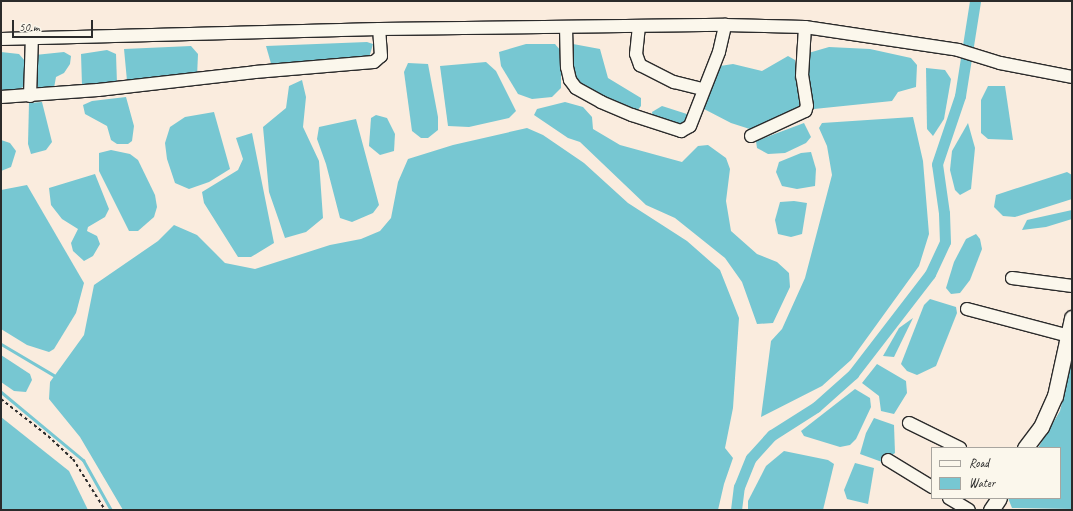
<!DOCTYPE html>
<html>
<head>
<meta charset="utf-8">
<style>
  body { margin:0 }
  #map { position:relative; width:1073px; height:511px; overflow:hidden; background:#faecde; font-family:Caveat,sans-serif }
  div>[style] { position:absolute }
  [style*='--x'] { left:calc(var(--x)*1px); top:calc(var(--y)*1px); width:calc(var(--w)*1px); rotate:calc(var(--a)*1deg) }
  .water>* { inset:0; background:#77c7d2 }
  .stream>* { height:3px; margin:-1.5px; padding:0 1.5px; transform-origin:1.5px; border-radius:1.5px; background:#77c7d2 }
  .canal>* { height:11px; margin:-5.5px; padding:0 5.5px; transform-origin:5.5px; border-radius:5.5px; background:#77c7d2 }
  .path>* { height:2px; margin-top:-1px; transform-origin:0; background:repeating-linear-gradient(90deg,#2b2b2b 0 3px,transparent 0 6px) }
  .roads { filter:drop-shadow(1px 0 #2b2b2b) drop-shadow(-1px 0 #2b2b2b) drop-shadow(0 1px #2b2b2b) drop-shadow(0 -1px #2b2b2b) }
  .minor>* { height:12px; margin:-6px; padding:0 6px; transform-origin:6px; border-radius:6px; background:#fbf7ec }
  .tertiary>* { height:15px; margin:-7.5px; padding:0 7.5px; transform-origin:7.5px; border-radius:7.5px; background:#fbf7ec }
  span { translate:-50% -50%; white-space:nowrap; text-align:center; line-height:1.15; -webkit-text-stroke:3px #fbf7ec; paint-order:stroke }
  .frame { position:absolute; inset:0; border:2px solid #2b2b2b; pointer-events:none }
  .legend { position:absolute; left:931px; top:447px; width:130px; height:52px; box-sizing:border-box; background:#fbf7ec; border:1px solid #a8a59f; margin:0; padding:5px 7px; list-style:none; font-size:12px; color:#2b2b2b }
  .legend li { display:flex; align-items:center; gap:8px; height:20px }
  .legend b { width:20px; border:1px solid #a8a59f }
  .scale { position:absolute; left:12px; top:20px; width:81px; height:18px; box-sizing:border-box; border:2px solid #2b2b2b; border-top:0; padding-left:5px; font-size:12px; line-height:14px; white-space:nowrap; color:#2b2b2b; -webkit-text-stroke:3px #fbf7ec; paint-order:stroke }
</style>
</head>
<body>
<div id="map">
  <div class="water">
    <div style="clip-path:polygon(367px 42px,373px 44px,369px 58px,272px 67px,266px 46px)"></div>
    <div style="clip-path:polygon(526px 44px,555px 44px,561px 51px,561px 88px,552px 97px,532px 99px,518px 94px,501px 66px,499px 52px)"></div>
    <div style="clip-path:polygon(573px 44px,600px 49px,608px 78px,641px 98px,641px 106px,635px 113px,578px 87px,572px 72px)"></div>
    <div style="clip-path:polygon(191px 46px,198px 54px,197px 77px,127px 81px,124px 49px)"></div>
    <div style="clip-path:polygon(829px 47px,870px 49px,911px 58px,917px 65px,916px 87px,898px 92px,892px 101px,814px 109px,803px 80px,805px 54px)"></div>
    <div style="clip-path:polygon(107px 50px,116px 54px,117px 84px,82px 86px,81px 54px)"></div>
    <div style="clip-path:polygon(1px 52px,19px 54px,25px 61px,27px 75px,23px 87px,15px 91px,1px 90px)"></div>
    <div style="clip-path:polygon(64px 52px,71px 56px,70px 64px,64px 73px,56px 77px,54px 88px,50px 90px,38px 87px,34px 78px,35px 55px)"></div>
    <div style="clip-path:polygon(788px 56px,795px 60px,800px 111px,759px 132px,731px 123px,704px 109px,704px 96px,720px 66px,733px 64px,762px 71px)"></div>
    <div style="clip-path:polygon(486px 62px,496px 71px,516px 111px,509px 118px,469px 127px,448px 126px,440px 66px)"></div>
    <div style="clip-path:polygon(408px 63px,428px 64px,438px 117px,438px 130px,428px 138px,421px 138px,412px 131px,404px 72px)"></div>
    <div style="clip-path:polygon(926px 68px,945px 70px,951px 79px,944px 119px,933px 136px,927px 129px)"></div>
    <div style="clip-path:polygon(302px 80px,306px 97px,303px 127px,319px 161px,323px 218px,306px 232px,285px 238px,269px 192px,263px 127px,286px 108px,289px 86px)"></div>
    <div style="clip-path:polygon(988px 86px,1005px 86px,1013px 140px,988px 139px,981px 133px,981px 100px)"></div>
    <div style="clip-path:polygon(126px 97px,134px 126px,132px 141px,128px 144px,117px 144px,111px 140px,107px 126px,85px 114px,83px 105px,92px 101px)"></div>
    <div style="clip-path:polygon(42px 102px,52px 142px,46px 150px,31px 154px,28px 144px,29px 103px)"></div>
    <div style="clip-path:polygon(565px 102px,583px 107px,592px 117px,593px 129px,620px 145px,682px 162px,698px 146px,708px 145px,726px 158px,730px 169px,726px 201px,731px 231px,757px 254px,777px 262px,789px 273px,790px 287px,773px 323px,757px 324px,742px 282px,725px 258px,675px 218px,646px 205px,580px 142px,568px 138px,534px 115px,537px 109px)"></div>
    <div style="clip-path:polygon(662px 106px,690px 115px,686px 129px,653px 119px,652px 112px)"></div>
    <div style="clip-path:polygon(214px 112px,230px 169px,209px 182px,189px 189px,175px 183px,167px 159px,165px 143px,170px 127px,185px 117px)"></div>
    <div style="clip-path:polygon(376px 115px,387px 118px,395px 134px,394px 151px,380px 155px,369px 146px,371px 118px)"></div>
    <div style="clip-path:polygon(913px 117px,923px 161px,929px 234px,919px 266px,851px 360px,822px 386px,761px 417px,771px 341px,782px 329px,805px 278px,832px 175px,827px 146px,819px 128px,822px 123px)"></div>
    <div style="clip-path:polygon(356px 119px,379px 205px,373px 213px,352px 222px,340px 218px,326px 164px,317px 139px,319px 127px)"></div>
    <div style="clip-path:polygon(804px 123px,811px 137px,806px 143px,785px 153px,768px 154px,757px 148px,756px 141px)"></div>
    <div style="clip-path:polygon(968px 123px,975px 148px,971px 189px,960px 195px,955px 190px,950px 170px,952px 151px)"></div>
    <div style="clip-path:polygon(527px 128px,543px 135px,584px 163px,628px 203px,687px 241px,720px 270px,739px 318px,733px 408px,725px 448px,733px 458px,724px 484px,718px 510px,123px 510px,80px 437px,49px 399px,50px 382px,84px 335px,94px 285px,158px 241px,174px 225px,197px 235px,225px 263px,255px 269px,330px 245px,361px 239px,380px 231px,391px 218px,398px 182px,408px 159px,453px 145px)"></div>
    <div style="clip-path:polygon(252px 133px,274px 243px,251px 257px,238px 257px,204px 203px,202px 192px,238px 170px,243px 159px,236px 138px)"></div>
    <div style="clip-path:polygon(1px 140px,10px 143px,16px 151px,11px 167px,1px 171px)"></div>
    <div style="clip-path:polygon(111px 150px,130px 154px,138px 160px,155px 195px,157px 207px,154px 217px,138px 231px,129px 231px,99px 171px,99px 153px)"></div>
    <div style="clip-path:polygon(811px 152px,816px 169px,815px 186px,797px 189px,782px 186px,776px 172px,779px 162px,801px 153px)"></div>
    <div style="clip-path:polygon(1067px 172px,1072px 175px,1072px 199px,1015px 217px,1003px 216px,994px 207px,996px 195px)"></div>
    <div style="clip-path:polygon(95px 174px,109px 209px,105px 217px,88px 227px,87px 231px,97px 236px,100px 244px,93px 256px,84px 261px,73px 251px,71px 243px,78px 229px,62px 219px,51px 205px,49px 188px)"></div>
    <div style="clip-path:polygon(27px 185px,84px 283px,76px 313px,54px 349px,49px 352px,27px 345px,1px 329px,1px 190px)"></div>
    <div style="clip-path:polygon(794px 201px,807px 203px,802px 234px,791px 237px,778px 234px,775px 220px,780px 202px)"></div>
    <div style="clip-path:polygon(1072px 210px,1072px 219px,1046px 227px,1022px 230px,1027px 220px)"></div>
    <div style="clip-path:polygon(976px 234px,980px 239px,982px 249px,970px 280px,960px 293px,951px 294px,946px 288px,954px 262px,966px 239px)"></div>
    <div style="clip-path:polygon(930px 299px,956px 307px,957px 313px,936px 366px,917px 375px,907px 371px,901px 364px,924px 305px)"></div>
    <div style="clip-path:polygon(913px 318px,894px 357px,883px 356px,899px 328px)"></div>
    <div style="clip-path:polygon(1px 355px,30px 374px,32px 380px,26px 392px,14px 391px,1px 382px)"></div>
    <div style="clip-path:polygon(1072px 358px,1072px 509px,1012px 508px,1008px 498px,1060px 498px,1060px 448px,1038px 448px,1060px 411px)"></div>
    <div style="clip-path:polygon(877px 364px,906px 381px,907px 393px,894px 414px,881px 411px,879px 396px,862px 383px)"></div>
    <div style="clip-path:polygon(855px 389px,870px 398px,871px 407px,856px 439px,850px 445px,840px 447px,804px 436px,801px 431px)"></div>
    <div style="clip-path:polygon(1px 417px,69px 471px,88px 510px,1px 510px)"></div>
    <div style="clip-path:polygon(874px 418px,894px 425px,895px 453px,882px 462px,860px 454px,866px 433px)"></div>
    <div style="clip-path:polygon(784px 451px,828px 460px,834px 464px,823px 510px,748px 510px,748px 501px,766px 466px)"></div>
    <div style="clip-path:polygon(855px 463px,874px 468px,868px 504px,847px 499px,844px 490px)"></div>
  </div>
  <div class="stream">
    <div style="--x:1;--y:344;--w:63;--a:30.7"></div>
    <div style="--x:1;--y:392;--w:107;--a:39.7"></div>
    <div style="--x:83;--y:460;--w:57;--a:60.8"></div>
  </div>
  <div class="canal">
    <div style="--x:736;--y:510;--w:23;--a:-83"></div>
    <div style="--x:739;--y:487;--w:31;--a:-68"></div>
    <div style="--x:751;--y:458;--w:31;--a:-48"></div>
    <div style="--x:772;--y:435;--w:52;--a:-32.5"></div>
    <div style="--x:816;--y:407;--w:50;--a:-41.7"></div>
    <div style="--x:853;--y:374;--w:126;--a:-52.4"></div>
    <div style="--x:930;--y:274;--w:35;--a:-65"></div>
    <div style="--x:945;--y:242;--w:29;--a:-92"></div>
    <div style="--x:944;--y:213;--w:49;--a:-98.1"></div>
    <div style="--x:937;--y:164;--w:72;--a:-71.3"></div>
    <div style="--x:960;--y:96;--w:96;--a:-81"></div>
  </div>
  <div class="path">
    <div style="--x:1;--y:399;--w:60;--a:38.2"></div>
    <div style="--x:48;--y:436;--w:34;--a:43"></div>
    <div style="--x:73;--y:459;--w:60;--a:57.9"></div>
  </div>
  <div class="roads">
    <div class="minor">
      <div style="--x:639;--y:26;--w:28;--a:96"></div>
      <div style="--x:636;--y:54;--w:12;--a:70"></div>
      <div style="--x:640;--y:65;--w:38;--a:27"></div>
      <div style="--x:674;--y:82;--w:30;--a:14"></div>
      <div style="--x:566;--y:27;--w:40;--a:88.6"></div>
      <div style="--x:567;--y:67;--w:13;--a:77"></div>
      <div style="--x:570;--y:80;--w:10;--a:53"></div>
      <div style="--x:576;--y:88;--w:29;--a:29"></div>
      <div style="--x:601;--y:102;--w:34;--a:23"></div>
      <div style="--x:632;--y:115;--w:52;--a:18.1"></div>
      <div style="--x:681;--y:131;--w:10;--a:-29"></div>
      <div style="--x:690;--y:126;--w:79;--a:-68.6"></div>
      <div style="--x:719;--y:52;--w:28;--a:-77"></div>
      <div style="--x:1;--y:39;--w:378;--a:-1.5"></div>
      <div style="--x:379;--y:29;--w:346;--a:-0.7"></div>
      <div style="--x:725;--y:25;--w:80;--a:1.4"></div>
      <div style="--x:805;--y:27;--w:155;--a:8.5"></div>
      <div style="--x:958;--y:50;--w:44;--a:17.2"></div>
      <div style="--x:1000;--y:63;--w:73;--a:11"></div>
      <div style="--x:30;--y:96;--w:59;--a:-88.1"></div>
      <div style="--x:1;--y:97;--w:97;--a:-4.1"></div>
      <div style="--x:98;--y:90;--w:158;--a:-6.5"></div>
      <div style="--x:255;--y:72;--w:119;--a:-4.8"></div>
      <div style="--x:374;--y:62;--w:9;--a:-41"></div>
      <div style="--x:381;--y:56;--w:27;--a:-94"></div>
      <div style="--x:751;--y:136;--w:60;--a:-24.8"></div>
      <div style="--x:805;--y:111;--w:5;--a:-68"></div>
      <div style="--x:807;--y:106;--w:30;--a:-99"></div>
      <div style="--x:802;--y:76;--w:49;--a:-86.5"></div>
      <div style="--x:1012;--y:278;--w:61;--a:7.6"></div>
      <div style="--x:967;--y:309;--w:106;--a:14.8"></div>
      <div style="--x:909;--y:423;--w:57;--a:26.1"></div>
      <div style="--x:888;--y:460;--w:52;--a:31.5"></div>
      <div style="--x:949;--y:498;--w:23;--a:31"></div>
    </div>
    <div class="tertiary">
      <div style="--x:1025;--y:448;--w:26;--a:-53"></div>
      <div style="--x:1041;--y:427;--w:34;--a:-66"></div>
      <div style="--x:1055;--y:396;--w:80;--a:-77.7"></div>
      <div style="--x:991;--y:510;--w:14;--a:-56"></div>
    </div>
  </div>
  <div class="frame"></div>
  <ul class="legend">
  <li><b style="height:5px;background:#fbf7ec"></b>Road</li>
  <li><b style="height:11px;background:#77c7d2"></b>Water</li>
  </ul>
  <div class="scale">50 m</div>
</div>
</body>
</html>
